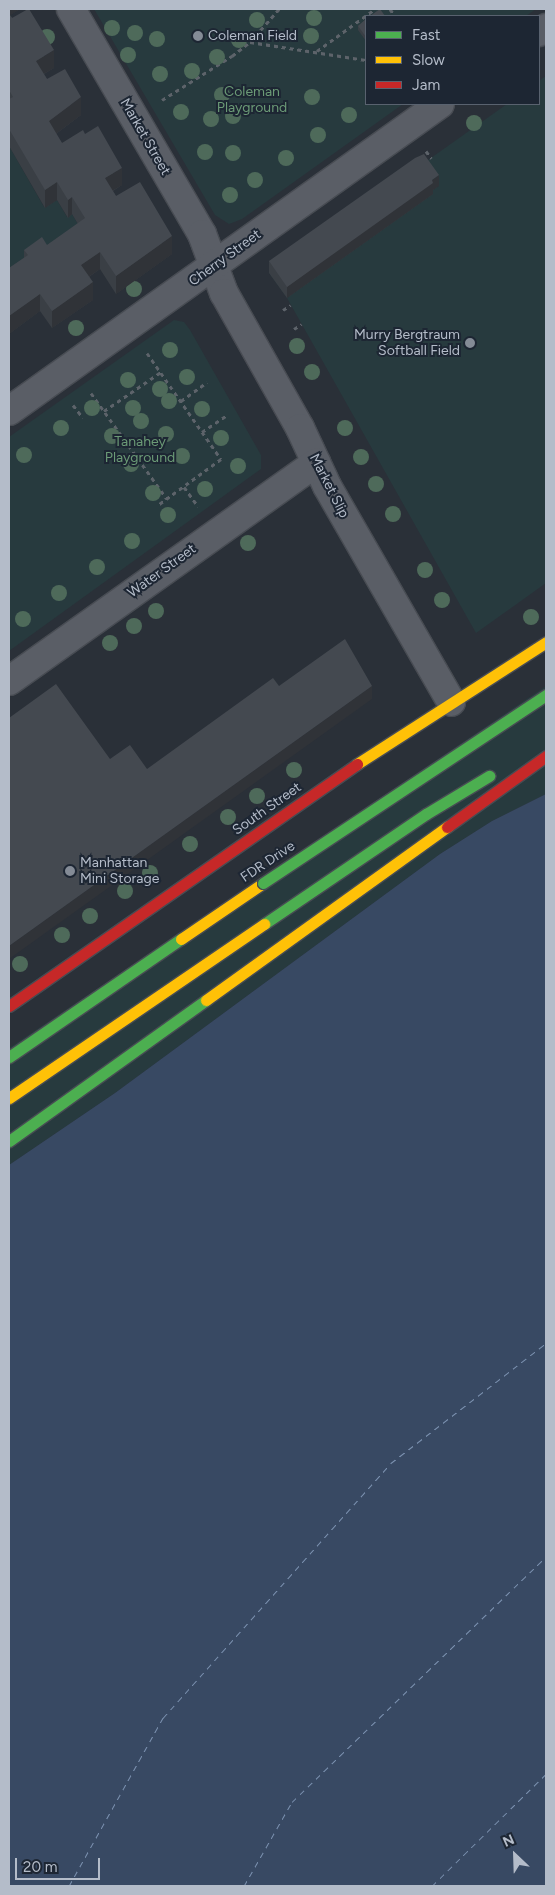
<!DOCTYPE html>
<html>
<head>
<meta charset="utf-8">
<style>
  body { margin:0 }
  #map { position:relative; width:555px; height:1895px; overflow:hidden; background:#2a3038; font-family:Figtree,sans-serif }
  div>[style] { position:absolute }
  [style*='--x'] { left:calc(var(--x)*1px); top:calc(var(--y)*1px); width:calc(var(--w)*1px); rotate:calc(var(--a)*1deg) }
  .green>* { inset:0; background:#273a3e }
  .water>* { inset:0; background:#384963 }
  .ferry>* { height:1px; margin-top:-0.5px; transform-origin:0; background:repeating-linear-gradient(90deg,#7c92b1 0 6px,transparent 0 11px) }
  .path>* { height:3px; margin-top:-1.5px; transform-origin:0; background:repeating-linear-gradient(90deg,#5d636a 0 4px,transparent 0 8px) }
  .roads { filter:drop-shadow(1px 0 #484c53) drop-shadow(-1px 0 #484c53) drop-shadow(0 1px #484c53) drop-shadow(0 -1px #484c53) }
  .street>* { height:28px; margin:-14px; padding:0 14px; transform-origin:14px; border-radius:14px; background:#5a5e66 }
  .fast>* { height:11px; margin:-5.5px; padding:0 5.5px; transform-origin:5.5px; border-radius:5.5px; background:#4caf50 }
  .slow>* { height:11px; margin:-5.5px; padding:0 5.5px; transform-origin:5.5px; border-radius:5.5px; background:#ffc107 }
  .jam>* { height:11px; margin:-5.5px; padding:0 5.5px; transform-origin:5.5px; border-radius:5.5px; background:#c62828 }
  .bridges { filter:drop-shadow(1px 0 #474c53) drop-shadow(-1px 0 #474c53) drop-shadow(0 1px #474c53) drop-shadow(0 -1px #474c53) }
  .fast-bridge>* { height:11px; margin:-5.5px; padding:0 5.5px; transform-origin:5.5px; border-radius:5.5px; background:#4caf50 }
  .slow-bridge>* { height:11px; margin:-5.5px; padding:0 5.5px; transform-origin:5.5px; border-radius:5.5px; background:#ffc107 }
  .jam-bridge>* { height:11px; margin:-5.5px; padding:0 5.5px; transform-origin:5.5px; border-radius:5.5px; background:#c62828 }
  .trees>* { width:16px; height:16px; margin:-8px; border-radius:50%; background:#4e6a5a }
  .wall>* { inset:0; background:#3a3f45 }
  .shaded-wall>* { inset:0; background:#303338 }
  .building>* { inset:0; background:#444950 }
  .dots>* { width:14px; height:14px; translate:-50% -50%; box-sizing:border-box; border:2px solid #1d2633; border-radius:50% }
  span { translate:-50% -50%; white-space:nowrap; text-align:center; line-height:1.15; -webkit-text-stroke:4px #1d2633; paint-order:stroke }
  .poi-label { font-size:14px; color:#b4bcc9 }
  .left { translate:0 -50%; text-align:left }
  .right { translate:-100% -50%; text-align:right }
  .park-label { font-size:14px; color:#6b9a76 }
  .street-label { font-size:14px; color:#b4bcc9 }
  .frame { position:absolute; inset:0; border:10px solid #b4bcc9; pointer-events:none }
  .legend { position:absolute; left:365px; top:15px; width:175px; height:90px; box-sizing:border-box; background:#1d2633; border:1px solid #59626f; margin:0; padding:6px 9px; list-style:none; font-size:15px; color:#b4bcc9 }
  .legend li { display:flex; align-items:center; gap:10px; height:25px }
  .legend b { width:25px; border:1px solid #59626f }
  .north { position:absolute; left:490px; top:1830px; width:50px; height:50px; -webkit-text-stroke:4px #1d2633; paint-order:stroke; rotate:336deg; font-size:14px; font-weight:700; line-height:20px; text-align:center; color:#b4bcc9 }
  .north::after { content:''; display:block; margin:auto; width:18px; height:22px; background:#b4bcc9; clip-path:polygon(50% 0,100% 100%,50% 72%,0 100%) }
  .scale { position:absolute; left:15px; top:1858px; width:85px; height:22px; box-sizing:border-box; border:2px solid #b4bcc9; border-top:0; padding-left:6px; font-size:15px; line-height:18px; white-space:nowrap; color:#b4bcc9; -webkit-text-stroke:4px #1d2633; paint-order:stroke }
</style>
</head>
<body>
<div id="map">
  <div class="green">
    <div style="clip-path:polygon(94px 9px,536px 9px,526px 16px,366px 16px,366px 104px,403px 104px,242px 219px,229px 224px,215px 215px)"></div>
    <div style="clip-path:polygon(546px 76px,546px 583px,476px 633px,287px 298px,269px 273px,507px 104px,539px 104px,539px 81px)"></div>
    <div style="clip-path:polygon(9px 146px,44px 207px,57px 200px,67px 217px,72px 214px,85px 236px,9px 286px)"></div>
    <div style="clip-path:polygon(174px 320px,184px 322px,190px 330px,261px 455px,261px 469px,9px 651px,9px 437px)"></div>
    <div style="clip-path:polygon(546px 686px,546px 794px,492px 821px,440px 854px,115px 1093px,9px 1165px,9px 1048px)"></div>
  </div>
  <div class="water">
    <div style="clip-path:polygon(546px 794px,546px 1886px,9px 1886px,9px 1165px,115px 1093px,440px 854px,492px 821px)"></div>
  </div>
  <div class="ferry">
    <div style="--x:69;--y:1886;--w:193;--a:-60.8"></div>
    <div style="--x:163;--y:1718;--w:342;--a:-48.2"></div>
    <div style="--x:391;--y:1463;--w:196;--a:-37.7"></div>
    <div style="--x:244;--y:1886;--w:97;--a:-60.3"></div>
    <div style="--x:292;--y:1802;--w:353;--a:-44"></div>
    <div style="--x:432;--y:1886;--w:160;--a:-44.5"></div>
  </div>
  <div class="path">
    <div style="--x:390;--y:9;--w:9;--a:54"></div>
    <div style="--x:250;--y:42;--w:117;--a:8.8"></div>
    <div style="--x:317;--y:51;--w:72;--a:-35.9"></div>
    <div style="--x:162;--y:100;--w:83;--a:-32.2"></div>
    <div style="--x:232;--y:56;--w:23;--a:-38"></div>
    <div style="--x:250;--y:42;--w:44;--a:-48.7"></div>
    <div style="--x:426;--y:151;--w:9;--a:54"></div>
    <div style="--x:283;--y:310;--w:9;--a:-32"></div>
    <div style="--x:294;--y:329;--w:9;--a:-32"></div>
    <div style="--x:147;--y:353;--w:129;--a:55.1"></div>
    <div style="--x:221;--y:459;--w:78;--a:143.9"></div>
    <div style="--x:91;--y:393;--w:130;--a:54.4"></div>
    <div style="--x:181;--y:401;--w:32;--a:-36"></div>
    <div style="--x:73;--y:405;--w:16;--a:52"></div>
    <div style="--x:104;--y:411;--w:69;--a:-34.4"></div>
    <div style="--x:202;--y:432;--w:29;--a:-34"></div>
    <div style="--x:184;--y:487;--w:24;--a:54"></div>
  </div>
  <div class="roads">
    <div class="street">
      <div style="--x:71;--y:9;--w:260;--a:59.8"></div>
      <div style="--x:202;--y:234;--w:63;--a:69.6"></div>
      <div style="--x:224;--y:293;--w:155;--a:60.6"></div>
      <div style="--x:300;--y:428;--w:64;--a:65"></div>
      <div style="--x:327;--y:486;--w:249;--a:60.1"></div>
      <div style="--x:539;--y:32;--w:8;--a:-30"></div>
      <div style="--x:9;--y:411;--w:529;--a:-35.46"></div>
      <div style="--x:9;--y:681;--w:377;--a:-35.4"></div>
    </div>
    <div class="fast">
      <div style="--x:9;--y:1057;--w:209;--a:-34.5"></div>
    </div>
    <div class="slow">
      <div style="--x:357;--y:764;--w:225;--a:-32.8"></div>
      <div style="--x:181;--y:939;--w:99;--a:-34.3"></div>
    </div>
    <div class="jam">
      <div style="--x:9;--y:1006;--w:424;--a:-34.8"></div>
    </div>
  </div>
  <div class="bridges">
    <div class="fast-bridge">
      <div style="--x:263;--y:883;--w:340;--a:-33.6"></div>
      <div style="--x:264;--y:924;--w:196;--a:-34.2"></div>
      <div style="--x:426;--y:814;--w:74;--a:-31.1"></div>
      <div style="--x:9;--y:1141;--w:242;--a:-35.6"></div>
    </div>
    <div class="slow-bridge">
      <div style="--x:206;--y:1000;--w:297;--a:-35.7"></div>
      <div style="--x:9;--y:1098;--w:309;--a:-34.3"></div>
    </div>
    <div class="jam-bridge">
      <div style="--x:447;--y:827;--w:122;--a:-35.6"></div>
    </div>
  </div>
  <div class="trees">
    <div style="left:314px;top:18px"></div>
    <div style="left:257px;top:20px"></div>
    <div style="left:112px;top:28px"></div>
    <div style="left:135px;top:33px"></div>
    <div style="left:311px;top:36px"></div>
    <div style="left:47px;top:37px"></div>
    <div style="left:157px;top:39px"></div>
    <div style="left:239px;top:40px"></div>
    <div style="left:128px;top:55px"></div>
    <div style="left:217px;top:57px"></div>
    <div style="left:192px;top:71px"></div>
    <div style="left:160px;top:74px"></div>
    <div style="left:222px;top:95px"></div>
    <div style="left:312px;top:97px"></div>
    <div style="left:181px;top:112px"></div>
    <div style="left:349px;top:115px"></div>
    <div style="left:233px;top:116px"></div>
    <div style="left:211px;top:119px"></div>
    <div style="left:474px;top:123px"></div>
    <div style="left:318px;top:135px"></div>
    <div style="left:205px;top:152px"></div>
    <div style="left:233px;top:153px"></div>
    <div style="left:286px;top:158px"></div>
    <div style="left:255px;top:180px"></div>
    <div style="left:230px;top:195px"></div>
    <div style="left:134px;top:289px"></div>
    <div style="left:76px;top:328px"></div>
    <div style="left:297px;top:346px"></div>
    <div style="left:170px;top:350px"></div>
    <div style="left:312px;top:372px"></div>
    <div style="left:187px;top:377px"></div>
    <div style="left:128px;top:380px"></div>
    <div style="left:160px;top:389px"></div>
    <div style="left:169px;top:401px"></div>
    <div style="left:92px;top:408px"></div>
    <div style="left:133px;top:408px"></div>
    <div style="left:202px;top:409px"></div>
    <div style="left:141px;top:421px"></div>
    <div style="left:61px;top:428px"></div>
    <div style="left:345px;top:428px"></div>
    <div style="left:166px;top:434px"></div>
    <div style="left:112px;top:436px"></div>
    <div style="left:221px;top:438px"></div>
    <div style="left:24px;top:455px"></div>
    <div style="left:182px;top:456px"></div>
    <div style="left:361px;top:457px"></div>
    <div style="left:131px;top:464px"></div>
    <div style="left:238px;top:466px"></div>
    <div style="left:376px;top:484px"></div>
    <div style="left:205px;top:489px"></div>
    <div style="left:153px;top:493px"></div>
    <div style="left:393px;top:514px"></div>
    <div style="left:168px;top:515px"></div>
    <div style="left:132px;top:541px"></div>
    <div style="left:248px;top:543px"></div>
    <div style="left:97px;top:567px"></div>
    <div style="left:425px;top:570px"></div>
    <div style="left:59px;top:593px"></div>
    <div style="left:442px;top:600px"></div>
    <div style="left:156px;top:611px"></div>
    <div style="left:531px;top:617px"></div>
    <div style="left:23px;top:619px"></div>
    <div style="left:134px;top:626px"></div>
    <div style="left:110px;top:643px"></div>
    <div style="left:294px;top:770px"></div>
    <div style="left:257px;top:796px"></div>
    <div style="left:228px;top:817px"></div>
    <div style="left:190px;top:844px"></div>
    <div style="left:150px;top:873px"></div>
    <div style="left:125px;top:891px"></div>
    <div style="left:90px;top:916px"></div>
    <div style="left:62px;top:935px"></div>
    <div style="left:20px;top:964px"></div>
  </div>
  <div class="wall">
    <div style="clip-path:polygon(9px 9px,20px 9px,10px 15px,54px 68px,44px 74px,47px 79px,81px 115px,56px 134px,62px 143px,85px 134px,122px 185px,113px 191px,116px 196px,172px 254px,116px 294px,100px 269px,89px 277px,93px 300px,52px 328px,40px 311px,9px 334px,9px 268px,24px 258px,24px 250px,47px 245px,78px 224px,72px 214px,68px 218px,57px 200px,45px 208px,9px 146px)"></div>
    <div style="clip-path:polygon(366px 19px,366px 41px,358px 30px,358px 26px)"></div>
    <div style="clip-path:polygon(439px 186px,433px 190px,433px 194px,287px 298px,269px 273px,269px 261px)"></div>
  </div>
  <div class="shaded-wall">
    <div style="clip-path:polygon(9px 9px,20px 9px,9px 16px)"></div>
    <div style="clip-path:polygon(54px 50px,54px 68px,36px 78px,36px 61px)"></div>
    <div style="clip-path:polygon(81px 97px,81px 115px,49px 139px,49px 121px)"></div>
    <div style="clip-path:polygon(122px 168px,122px 185px,105px 195px,105px 178px)"></div>
    <div style="clip-path:polygon(439px 175px,439px 186px,433px 190px,433px 194px,287px 298px,287px 287px)"></div>
    <div style="clip-path:polygon(57px 182px,57px 200px,45px 208px,45px 190px)"></div>
    <div style="clip-path:polygon(72px 197px,72px 214px,68px 218px,68px 200px)"></div>
    <div style="clip-path:polygon(172px 236px,172px 254px,116px 294px,116px 276px)"></div>
    <div style="clip-path:polygon(100px 252px,100px 269px,81px 282px,81px 265px)"></div>
    <div style="clip-path:polygon(93px 282px,93px 300px,52px 328px,52px 311px)"></div>
    <div style="clip-path:polygon(40px 294px,40px 311px,9px 334px,9px 316px)"></div>
    <div style="clip-path:polygon(10px 340px,10px 358px,9px 359px,9px 341px)"></div>
    <div style="clip-path:polygon(372px 686px,372px 699px,9px 959px,9px 946px)"></div>
  </div>
  <div class="building">
    <div style="clip-path:polygon(28px 9px,29px 9px,54px 50px,36px 61px,47px 79px,65px 69px,81px 97px,49px 121px,62px 143px,83px 130px,85px 134px,98px 126px,122px 168px,105px 178px,116px 196px,140px 182px,172px 236px,116px 276px,100px 252px,81px 265px,93px 282px,52px 311px,40px 294px,9px 316px,9px 268px,28px 255px,24px 250px,42px 237px,47px 245px,85px 218px,72px 197px,68px 200px,57px 182px,45px 190px,9px 129px,9px 99px,13px 97px,9px 90px,9px 14px,12px 18px)"></div>
    <div style="clip-path:polygon(380px 9px,385px 16px,370px 16px)"></div>
    <div style="clip-path:polygon(366px 19px,366px 37px,358px 26px)"></div>
    <div style="clip-path:polygon(424px 154px,439px 175px,432px 180px,433px 183px,287px 287px,269px 261px,415px 158px)"></div>
    <div style="clip-path:polygon(345px 639px,372px 686px,9px 946px,9px 718px,56px 684px,110px 759px,130px 745px,147px 769px,273px 678px,279px 686px)"></div>
  </div>
  <div class="dots">
    <div style="left:198px;top:36px;background:#848b96"></div>
    <div style="left:470px;top:343px;background:#848b96"></div>
    <div style="left:70px;top:871px;background:#848b96"></div>
  </div>
  <div class="poi-label">
    <span class="left" style="left:208px;top:36px">Coleman Field</span>
    <span class="right" style="left:460px;top:343px">Murry Bergtraum<br>Softball Field</span>
    <span class="left" style="left:80px;top:871px">Manhattan<br>Mini Storage</span>
  </div>
  <div class="park-label">
    <span style="left:252px;top:100px">Coleman<br>Playground</span>
    <span style="left:140px;top:450px">Tanahey<br>Playground</span>
  </div>
  <div class="street-label">
    <span style="left:145px;top:137px;rotate:60deg">Market Street</span>
    <span style="left:225px;top:258px;rotate:-36deg">Cherry Street</span>
    <span style="left:329px;top:486px;rotate:63deg">Market Slip</span>
    <span style="left:162px;top:571px;rotate:-36deg">Water Street</span>
    <span style="left:267px;top:809px;rotate:-35deg">South Street</span>
    <span style="left:268px;top:862px;rotate:-34deg">FDR Drive</span>
  </div>
  <div class="frame"></div>
  <ul class="legend">
  <li><b style="height:6px;background:#4caf50"></b>Fast</li>
  <li><b style="height:6px;background:#ffc107"></b>Slow</li>
  <li><b style="height:6px;background:#c62828"></b>Jam</li>
  </ul>
  <div class="north">N</div>
  <div class="scale">20 m</div>
</div>
</body>
</html>
